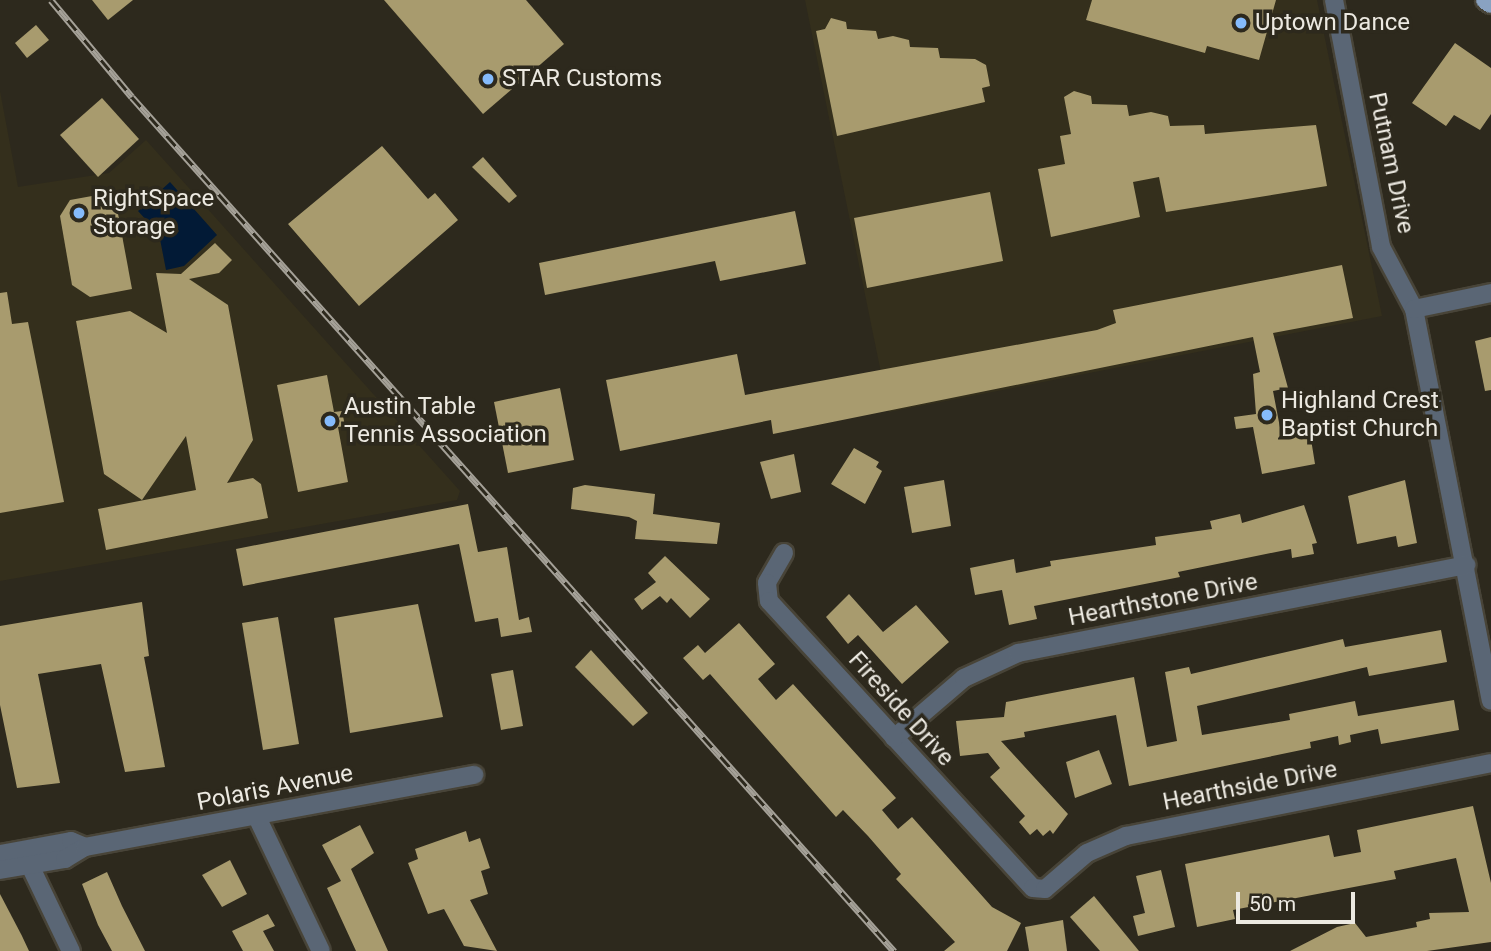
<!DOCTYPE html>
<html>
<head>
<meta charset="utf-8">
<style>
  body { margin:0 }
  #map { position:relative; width:1491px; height:951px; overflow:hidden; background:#2d291d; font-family:Roboto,sans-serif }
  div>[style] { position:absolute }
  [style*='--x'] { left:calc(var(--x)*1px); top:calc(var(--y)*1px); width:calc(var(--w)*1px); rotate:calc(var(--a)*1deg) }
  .built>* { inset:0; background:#342f1c }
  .water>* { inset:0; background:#021a36 }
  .building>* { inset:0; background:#a89b6e }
  .roads { filter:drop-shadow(2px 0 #484438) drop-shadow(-2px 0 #484438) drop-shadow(0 2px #484438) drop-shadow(0 -2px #484438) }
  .minor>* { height:18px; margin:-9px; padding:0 9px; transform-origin:9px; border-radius:9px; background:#5a6675 }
  .major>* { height:18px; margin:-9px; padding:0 9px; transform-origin:9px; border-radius:9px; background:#89a2c1 }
  .rail>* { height:7px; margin-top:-3.5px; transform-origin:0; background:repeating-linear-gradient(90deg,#2d291d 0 13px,#a5a198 0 26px); box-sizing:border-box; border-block:2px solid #a5a198 }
  .dots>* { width:19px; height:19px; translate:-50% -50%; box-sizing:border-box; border:4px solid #2d291d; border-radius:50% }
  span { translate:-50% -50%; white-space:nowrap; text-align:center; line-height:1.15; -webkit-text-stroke:7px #2d291d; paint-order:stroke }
  .poi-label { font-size:24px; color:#ece9e1 }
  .left { translate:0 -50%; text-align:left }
  .street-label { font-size:24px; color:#ece9e1 }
  .scale { position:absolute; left:1236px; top:892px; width:119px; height:32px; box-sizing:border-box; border:4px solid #ece9e1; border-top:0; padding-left:9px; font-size:21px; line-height:24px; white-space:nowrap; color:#ece9e1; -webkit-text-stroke:5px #2d291d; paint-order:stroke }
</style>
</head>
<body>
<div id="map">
  <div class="built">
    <div style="clip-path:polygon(805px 0,1317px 0,1382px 316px,889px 412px)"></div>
    <div style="clip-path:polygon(0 91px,18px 187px,109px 173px,146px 140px,460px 491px,457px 500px,0 581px)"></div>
  </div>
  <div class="water">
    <div style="clip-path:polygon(170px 182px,217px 235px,184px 266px,166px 270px,159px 234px,138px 211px)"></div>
  </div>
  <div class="building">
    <div style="clip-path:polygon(92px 0,133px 0,108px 20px)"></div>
    <div style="clip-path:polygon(384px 0,526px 0,564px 44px,483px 114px)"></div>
    <div style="clip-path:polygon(1092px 0,1276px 0,1259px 60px,1207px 46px,1205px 53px,1086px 20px)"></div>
    <div style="clip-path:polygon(831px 18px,846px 22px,847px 29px,876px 31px,878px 39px,893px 36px,909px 40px,910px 47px,938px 48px,940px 58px,975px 59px,986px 65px,990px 86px,982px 88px,985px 102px,837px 136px,816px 31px,825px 29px)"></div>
    <div style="clip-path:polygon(36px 25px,49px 40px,27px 58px,15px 43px)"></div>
    <div style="clip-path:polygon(1455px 43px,1491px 68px,1491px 114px,1480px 130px,1454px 115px,1446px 126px,1412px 103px)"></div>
    <div style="clip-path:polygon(1074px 91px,1091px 96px,1092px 104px,1127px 105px,1129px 116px,1151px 112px,1168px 116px,1170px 126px,1204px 125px,1205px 134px,1316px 125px,1327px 186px,1166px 212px,1159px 177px,1133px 182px,1140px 217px,1051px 237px,1038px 169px,1065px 164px,1060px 136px,1071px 134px,1064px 97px)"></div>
    <div style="clip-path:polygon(102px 98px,139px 139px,98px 177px,60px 135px)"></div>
    <div style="clip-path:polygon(382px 146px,428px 199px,435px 193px,458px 220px,359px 306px,288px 224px)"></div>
    <div style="clip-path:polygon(483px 157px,517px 196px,509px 203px,472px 167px)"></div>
    <div style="clip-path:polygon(114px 192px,132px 289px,90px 297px,72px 285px,60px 216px,70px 200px)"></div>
    <div style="clip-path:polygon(990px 192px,1003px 261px,867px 288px,854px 218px)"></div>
    <div style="clip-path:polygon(795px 211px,806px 264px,720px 281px,715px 261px,545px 295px,539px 263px)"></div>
    <div style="clip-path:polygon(215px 243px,232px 260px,219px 273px,189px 279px,228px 305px,253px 440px,227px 483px,253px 478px,261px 484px,268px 518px,106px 550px,98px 509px,196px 490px,186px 436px,142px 500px,104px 474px,76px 321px,130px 311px,167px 333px,156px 273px,181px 274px)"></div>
    <div style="clip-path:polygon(1342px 265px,1353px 318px,1273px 333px,1288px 388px,1273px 391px,1282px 438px,1310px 433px,1315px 464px,1262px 474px,1253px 427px,1236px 429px,1234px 417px,1256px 414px,1253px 374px,1260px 372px,1253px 337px,773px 434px,771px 420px,620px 451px,606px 380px,737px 354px,745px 395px,1097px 330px,1116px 323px,1113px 310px)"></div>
    <div style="clip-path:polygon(7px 292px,12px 324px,28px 322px,64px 502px,0 513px,0 293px)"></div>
    <div style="clip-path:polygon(1491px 337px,1491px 390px,1485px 391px,1475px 341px)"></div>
    <div style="clip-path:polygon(327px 375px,334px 412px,342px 411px,345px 426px,338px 427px,348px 482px,298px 492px,277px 385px)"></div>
    <div style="clip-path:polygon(560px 388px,574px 460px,508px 473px,494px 402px)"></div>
    <div style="clip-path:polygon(854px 448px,879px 462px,876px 467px,882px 471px,865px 504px,831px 484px)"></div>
    <div style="clip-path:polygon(794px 454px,801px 492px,771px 499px,760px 462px)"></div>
    <div style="clip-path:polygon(944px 480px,951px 526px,912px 533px,904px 487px)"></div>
    <div style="clip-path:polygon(1405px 480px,1417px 543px,1398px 547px,1396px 536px,1357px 544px,1348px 496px)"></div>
    <div style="clip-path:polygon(585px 485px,655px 494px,653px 514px,720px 523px,717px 544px,635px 539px,637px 521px,629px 517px,571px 509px,573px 488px)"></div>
    <div style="clip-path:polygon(468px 504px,478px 552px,507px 547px,519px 620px,529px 617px,532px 632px,501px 637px,498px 618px,475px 622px,459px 544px,243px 586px,236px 549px)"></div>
    <div style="clip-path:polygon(1304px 505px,1317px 543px,1312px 544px,1314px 554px,1292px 558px,1291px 549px,1178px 572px,1180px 577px,1034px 606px,1037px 619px,1009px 625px,1002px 590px,975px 595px,970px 568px,1014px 559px,1016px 573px,1051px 566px,1050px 561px,1156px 545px,1155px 537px,1212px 529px,1210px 521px,1240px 514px,1242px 523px)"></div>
    <div style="clip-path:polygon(665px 556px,710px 599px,690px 618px,671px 598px,667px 603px,660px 596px,642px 610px,634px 599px,656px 582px,648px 573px)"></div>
    <div style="clip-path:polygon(849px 594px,883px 632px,916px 605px,949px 642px,902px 684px,858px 635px,848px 644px,826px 617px)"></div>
    <div style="clip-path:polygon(142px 602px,149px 656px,144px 657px,165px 767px,125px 772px,101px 664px,38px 674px,60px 783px,17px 788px,0 705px,0 626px)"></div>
    <div style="clip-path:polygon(418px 604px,443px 717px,350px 733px,334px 618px)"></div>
    <div style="clip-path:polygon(278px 617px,299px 744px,263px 750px,242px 623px)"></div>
    <div style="clip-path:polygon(739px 623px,775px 664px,758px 679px,776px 700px,793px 684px,896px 798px,882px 810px,898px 829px,912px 817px,992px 907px,1021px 923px,1007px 951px,944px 951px,955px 942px,896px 879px,901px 874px,868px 836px,843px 810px,836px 817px,710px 674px,703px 680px,683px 658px,698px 645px,705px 653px)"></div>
    <div style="clip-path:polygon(1441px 630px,1447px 662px,1369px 676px,1367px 667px,1197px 706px,1202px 735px,1290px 720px,1289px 714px,1355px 701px,1358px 716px,1454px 700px,1459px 730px,1381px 744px,1378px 729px,1350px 735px,1351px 742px,1339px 745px,1338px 736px,1310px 742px,1311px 748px,1129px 786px,1116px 715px,1024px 732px,1025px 737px,1001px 741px,1068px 814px,1053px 834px,1050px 830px,1043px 836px,1037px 829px,1030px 835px,1019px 822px,1025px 816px,990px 777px,1000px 768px,988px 753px,960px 756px,956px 721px,1004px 717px,1006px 702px,1134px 677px,1147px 747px,1177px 741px,1165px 672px,1189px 667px,1191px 674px,1343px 639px,1345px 647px)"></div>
    <div style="clip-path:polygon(591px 650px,648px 713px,633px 726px,575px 667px)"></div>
    <div style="clip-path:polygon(513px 670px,523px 726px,501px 730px,491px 674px)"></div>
    <div style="clip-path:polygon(1099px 750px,1112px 784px,1075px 798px,1066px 762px)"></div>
    <div style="clip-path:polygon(1473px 806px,1491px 883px,1491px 942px,1427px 951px,1290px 951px,1337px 927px,1355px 923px,1366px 937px,1417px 927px,1416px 922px,1430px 919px,1429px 913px,1469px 912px,1456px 858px,1394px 871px,1396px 879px,1233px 910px,1235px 919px,1197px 927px,1185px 864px,1329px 835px,1334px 857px,1361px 852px,1357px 830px)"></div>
    <div style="clip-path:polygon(360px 825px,374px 853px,351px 869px,388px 951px,356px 951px,327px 888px,341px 881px,322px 845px)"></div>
    <div style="clip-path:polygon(466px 831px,469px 842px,480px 838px,490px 868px,481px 871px,488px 894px,470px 900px,497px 951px,464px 946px,444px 909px,428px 914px,408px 863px,418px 859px,415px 849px)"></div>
    <div style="clip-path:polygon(230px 860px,247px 894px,222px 907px,202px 875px)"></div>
    <div style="clip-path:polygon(1161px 870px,1175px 927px,1138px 936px,1133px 916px,1145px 913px,1136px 876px)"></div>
    <div style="clip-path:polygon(107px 872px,122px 906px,145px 951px,112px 951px,98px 925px,82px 884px)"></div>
    <div style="clip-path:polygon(0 894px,22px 936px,29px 951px,0 951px)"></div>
    <div style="clip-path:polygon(1094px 896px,1139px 951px,1100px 951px,1070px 917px)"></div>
    <div style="clip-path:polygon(268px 914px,275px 926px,263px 931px,274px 951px,243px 951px,232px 931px)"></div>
    <div style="clip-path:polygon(1063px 920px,1067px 951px,1029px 951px,1025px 927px)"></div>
  </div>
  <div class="roads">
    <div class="minor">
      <div style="--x:1334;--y:0;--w:251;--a:79.2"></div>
      <div style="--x:1381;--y:247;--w:70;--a:62"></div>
      <div style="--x:1414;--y:309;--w:399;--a:78.9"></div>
      <div style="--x:1414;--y:309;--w:79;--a:-11.7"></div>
      <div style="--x:784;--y:553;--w:34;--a:120"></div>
      <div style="--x:767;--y:583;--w:18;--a:84"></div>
      <div style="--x:769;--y:601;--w:390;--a:47.4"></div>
      <div style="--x:1033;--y:888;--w:12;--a:5"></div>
      <div style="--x:1045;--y:889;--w:55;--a:-40.6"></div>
      <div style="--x:1087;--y:853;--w:43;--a:-23.6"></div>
      <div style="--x:1126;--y:836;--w:372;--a:-11.3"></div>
      <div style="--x:894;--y:738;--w:92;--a:-40.6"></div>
      <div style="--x:964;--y:678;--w:60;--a:-24.8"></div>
      <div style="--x:1018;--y:653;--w:457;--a:-11.1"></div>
      <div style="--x:257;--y:817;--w:148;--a:64.5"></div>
      <div style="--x:23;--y:851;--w:111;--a:64.4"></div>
      <div style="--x:0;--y:854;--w:72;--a:-10.4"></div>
      <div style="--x:71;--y:841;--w:15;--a:23"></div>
      <div style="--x:0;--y:870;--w:66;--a:-9.6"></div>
      <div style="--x:65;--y:859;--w:23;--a:-31"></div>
      <div style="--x:85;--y:847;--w:396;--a:-10.5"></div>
    </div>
    <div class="major">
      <div style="--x:1485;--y:0;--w:7;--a:34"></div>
    </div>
  </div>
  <div class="rail">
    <div style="--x:51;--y:0;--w:126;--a:50.1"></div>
    <div style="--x:132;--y:97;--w:1145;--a:48.26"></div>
  </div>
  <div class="dots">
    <div style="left:1241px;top:23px;background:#85bbfb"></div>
    <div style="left:488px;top:79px;background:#85bbfb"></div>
    <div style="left:79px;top:213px;background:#85bbfb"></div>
    <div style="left:1267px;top:415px;background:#85bbfb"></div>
    <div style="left:330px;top:421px;background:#85bbfb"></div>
  </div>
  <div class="poi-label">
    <span class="left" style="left:1255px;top:23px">Uptown Dance</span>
    <span class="left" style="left:502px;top:79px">STAR Customs</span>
    <span class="left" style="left:93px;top:213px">RightSpace<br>Storage</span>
    <span class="left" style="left:1281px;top:415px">Highland Crest<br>Baptist Church</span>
    <span class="left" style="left:344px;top:421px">Austin Table<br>Tennis Association</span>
  </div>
  <div class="street-label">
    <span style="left:1391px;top:163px;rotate:78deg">Putnam Drive</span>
    <span style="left:1163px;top:600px;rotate:-11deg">Hearthstone Drive</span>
    <span style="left:901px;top:709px;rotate:48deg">Fireside Drive</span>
    <span style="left:1250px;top:786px;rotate:-11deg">Hearthside Drive</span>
    <span style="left:275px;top:788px;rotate:-11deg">Polaris Avenue</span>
  </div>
  <div class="scale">50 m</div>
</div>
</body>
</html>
